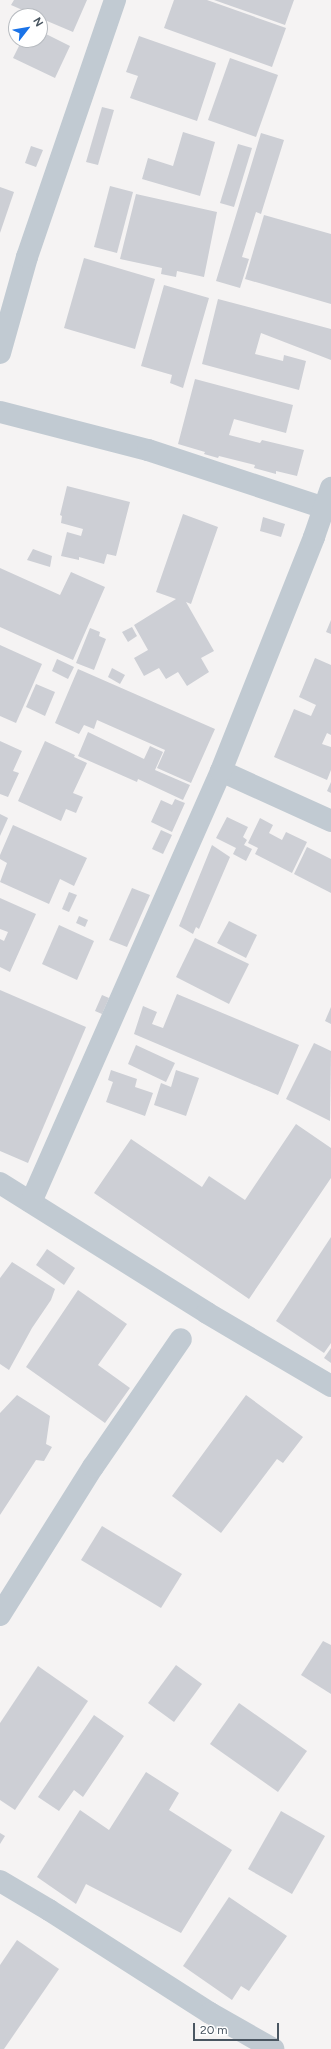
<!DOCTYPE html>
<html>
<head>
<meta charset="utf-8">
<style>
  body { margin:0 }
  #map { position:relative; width:331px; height:2049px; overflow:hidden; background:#f5f3f3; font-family:Figtree,sans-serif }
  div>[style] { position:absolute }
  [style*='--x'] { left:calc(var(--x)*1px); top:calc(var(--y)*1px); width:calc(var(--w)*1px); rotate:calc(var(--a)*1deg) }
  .building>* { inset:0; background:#cdcfd5 }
  .street>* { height:22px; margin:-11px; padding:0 11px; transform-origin:11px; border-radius:11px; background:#c1cad2 }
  span { translate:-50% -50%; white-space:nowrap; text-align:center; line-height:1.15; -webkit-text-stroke:3px #fff; paint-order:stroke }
  .north { position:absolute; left:8px; top:8px; width:40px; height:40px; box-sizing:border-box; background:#fff; border:1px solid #b7bbc0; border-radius:50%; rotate:59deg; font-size:11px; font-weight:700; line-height:16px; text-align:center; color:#4a5661 }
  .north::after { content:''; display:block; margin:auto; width:14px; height:18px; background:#1a73e8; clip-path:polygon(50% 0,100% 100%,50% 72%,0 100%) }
  .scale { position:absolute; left:193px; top:2023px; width:86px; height:18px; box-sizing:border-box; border:2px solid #4a5661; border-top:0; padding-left:5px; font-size:12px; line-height:14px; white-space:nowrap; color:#4a5661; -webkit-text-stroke:3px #fff; paint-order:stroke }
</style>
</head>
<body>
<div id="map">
  <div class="building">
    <div style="clip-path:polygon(14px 0,87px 0,73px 32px,40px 18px,40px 16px,36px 16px,11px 5px)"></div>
    <div style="clip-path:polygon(174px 0,207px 0,286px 28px,272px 67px,164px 28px)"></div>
    <div style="clip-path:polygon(214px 0,294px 0,285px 25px)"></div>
    <div style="clip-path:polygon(40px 31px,70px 46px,55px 78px,13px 58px,22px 40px,40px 40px)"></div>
    <div style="clip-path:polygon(139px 36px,216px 63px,197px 121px,130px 98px,138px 76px,126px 72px)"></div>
    <div style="clip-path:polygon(230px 58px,278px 75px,256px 137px,208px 120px)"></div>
    <div style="clip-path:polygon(102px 107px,114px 110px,98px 165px,86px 162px)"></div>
    <div style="clip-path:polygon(183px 132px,215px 142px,200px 196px,142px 179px,148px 158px,173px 166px)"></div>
    <div style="clip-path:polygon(261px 133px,284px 140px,261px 214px,256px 212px,242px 257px,249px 259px,240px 288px,216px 281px)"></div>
    <div style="clip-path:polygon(238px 144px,252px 148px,234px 207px,220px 203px)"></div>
    <div style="clip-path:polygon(31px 146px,43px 150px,36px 167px,25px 163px)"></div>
    <div style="clip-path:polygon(110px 186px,133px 192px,117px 253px,94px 247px)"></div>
    <div style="clip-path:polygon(0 187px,14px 192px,0 233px)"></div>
    <div style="clip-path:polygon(136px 194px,217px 212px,204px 277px,177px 271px,176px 277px,161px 274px,162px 268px,120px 259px)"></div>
    <div style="clip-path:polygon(264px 215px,331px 234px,331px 304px,245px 279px)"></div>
    <div style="clip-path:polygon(84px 258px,155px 279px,135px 349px,64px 328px)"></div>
    <div style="clip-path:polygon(164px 285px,209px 298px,183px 388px,170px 383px,172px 375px,141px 366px)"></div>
    <div style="clip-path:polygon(218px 299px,331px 329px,331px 360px,261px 333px,255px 354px,283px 361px,284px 355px,306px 361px,299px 390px,202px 364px)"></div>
    <div style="clip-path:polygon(195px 379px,293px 405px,286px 433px,234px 419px,229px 435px,260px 443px,262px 440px,304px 450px,297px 476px,276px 471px,276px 474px,254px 468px,255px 465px,219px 456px,218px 458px,204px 454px,205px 452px,178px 444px)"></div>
    <div style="clip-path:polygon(67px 486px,130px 502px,116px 556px,107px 554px,104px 564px,79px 557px,79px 560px,61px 556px,67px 532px,81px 536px,83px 529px,61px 523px,62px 516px,60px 515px)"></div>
    <div style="clip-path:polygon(183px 514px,218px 527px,191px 604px,186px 602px,214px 651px,201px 658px,209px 672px,187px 686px,178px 672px,166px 679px,159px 668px,144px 676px,134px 658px,148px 650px,134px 625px,176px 599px,156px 592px)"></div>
    <div style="clip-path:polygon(263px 517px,285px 524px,281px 537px,260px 531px)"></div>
    <div style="clip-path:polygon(33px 549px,52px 556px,50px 567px,27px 560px)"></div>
    <div style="clip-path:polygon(0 568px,60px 595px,71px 572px,105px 587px,73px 660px,0 627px)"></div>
    <div style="clip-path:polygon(331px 620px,331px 634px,326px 632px)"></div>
    <div style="clip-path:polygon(132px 627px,137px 636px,128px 642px,122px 632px)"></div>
    <div style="clip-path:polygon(90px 628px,100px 632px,99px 636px,106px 639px,94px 670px,76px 663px)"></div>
    <div style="clip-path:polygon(0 645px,42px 664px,16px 723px,0 716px)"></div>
    <div style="clip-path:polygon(315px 658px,331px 665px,331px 735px,327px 733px,322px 744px,331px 747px,331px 770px,327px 780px,274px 757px,294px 709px,311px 716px,316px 705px,299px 697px)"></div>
    <div style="clip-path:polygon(57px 659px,74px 667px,68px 679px,52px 671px)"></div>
    <div style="clip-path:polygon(112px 668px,125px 675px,120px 684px,108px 677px)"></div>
    <div style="clip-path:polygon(78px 669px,215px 729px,191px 783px,157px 768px,165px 750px,97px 720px,94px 729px,84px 725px,79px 734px,55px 723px)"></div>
    <div style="clip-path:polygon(36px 684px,55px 692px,45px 716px,26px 707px)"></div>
    <div style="clip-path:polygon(88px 732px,144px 759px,150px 746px,163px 752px,155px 770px,190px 785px,183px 800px,138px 779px,137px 782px,78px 756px)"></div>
    <div style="clip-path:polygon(0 741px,22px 751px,13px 771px,19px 773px,8px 797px,0 794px)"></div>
    <div style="clip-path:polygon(45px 741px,75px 755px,74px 757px,87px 763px,73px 793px,83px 797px,76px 813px,66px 809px,61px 821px,18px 801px)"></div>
    <div style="clip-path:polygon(331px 782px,331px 793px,327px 791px)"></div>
    <div style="clip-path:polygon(175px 799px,185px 803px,172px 832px,151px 822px,161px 800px,172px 805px)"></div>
    <div style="clip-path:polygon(0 814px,8px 818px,0 836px)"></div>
    <div style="clip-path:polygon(227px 817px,248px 827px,243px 837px,247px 840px,244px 845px,252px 849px,246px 861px,233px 854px,236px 848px,216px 838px)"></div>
    <div style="clip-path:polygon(260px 818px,273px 825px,269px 833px,282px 840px,286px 832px,307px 842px,292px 873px,255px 854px,258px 848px,248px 843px)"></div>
    <div style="clip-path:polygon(13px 825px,87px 858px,74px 886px,60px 879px,49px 904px,0 882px,7px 863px,0 859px,0 855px)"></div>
    <div style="clip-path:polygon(161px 830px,172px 835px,163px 854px,152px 849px)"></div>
    <div style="clip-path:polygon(212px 845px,230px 857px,199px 929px,196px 927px,193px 934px,179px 926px)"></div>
    <div style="clip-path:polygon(307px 847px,331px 859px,331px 893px,294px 874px)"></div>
    <div style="clip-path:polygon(132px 888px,150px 895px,127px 947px,109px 940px)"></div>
    <div style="clip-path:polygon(69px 892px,77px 895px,69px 912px,62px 909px)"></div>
    <div style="clip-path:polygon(0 898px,36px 914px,10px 972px,0 967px,0 939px,4px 941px,8px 932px,0 929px)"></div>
    <div style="clip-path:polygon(79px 916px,88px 920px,85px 927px,76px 923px)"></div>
    <div style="clip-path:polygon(229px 921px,257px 935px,246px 958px,217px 943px)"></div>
    <div style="clip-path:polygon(59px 925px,94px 941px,77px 980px,42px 964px)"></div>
    <div style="clip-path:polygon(195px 938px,249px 964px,229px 1004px,176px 977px)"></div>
    <div style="clip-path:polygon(0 990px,86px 1027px,28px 1163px,0 1151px)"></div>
    <div style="clip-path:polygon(177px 994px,299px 1045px,278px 1095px,134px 1034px,143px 1006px,157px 1012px,152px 1024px,163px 1028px)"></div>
    <div style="clip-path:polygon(102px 995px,109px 998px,102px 1014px,95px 1011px)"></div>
    <div style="clip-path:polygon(331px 1007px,331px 1024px,325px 1021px)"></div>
    <div style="clip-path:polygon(314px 1043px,331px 1051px,330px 1121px,286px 1099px)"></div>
    <div style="clip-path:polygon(136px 1045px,175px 1063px,166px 1082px,128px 1064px)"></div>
    <div style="clip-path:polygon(111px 1070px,137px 1079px,135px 1087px,153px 1093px,145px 1116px,106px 1102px,113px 1082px,108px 1080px)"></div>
    <div style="clip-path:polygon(176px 1070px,199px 1078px,186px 1116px,154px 1105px,161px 1083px,171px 1087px)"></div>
    <div style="clip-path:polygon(296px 1124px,331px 1148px,331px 1178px,249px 1299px,94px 1193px,131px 1139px,202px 1187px,209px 1176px,245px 1200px)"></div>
    <div style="clip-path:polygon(331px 1237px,331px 1343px,324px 1353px,276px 1321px)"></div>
    <div style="clip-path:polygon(47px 1249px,75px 1268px,64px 1285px,36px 1265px)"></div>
    <div style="clip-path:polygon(12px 1262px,55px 1289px,51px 1300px,32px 1328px,9px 1370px,0 1364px,0 1278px)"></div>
    <div style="clip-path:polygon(78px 1290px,127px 1324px,98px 1365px,130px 1388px,105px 1423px,26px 1367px)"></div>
    <div style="clip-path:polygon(331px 1348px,331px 1363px,324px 1358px)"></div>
    <div style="clip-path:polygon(17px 1395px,50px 1416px,46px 1444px,52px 1447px,44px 1461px,36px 1460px,0 1515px,0 1413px)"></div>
    <div style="clip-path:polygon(246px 1395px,303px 1437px,283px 1463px,277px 1459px,221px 1533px,172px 1496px)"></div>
    <div style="clip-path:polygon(102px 1526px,182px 1574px,161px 1608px,81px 1560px)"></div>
    <div style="clip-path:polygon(323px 1641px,331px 1645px,331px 1694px,301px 1675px)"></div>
    <div style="clip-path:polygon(176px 1665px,202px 1684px,174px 1722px,148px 1703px)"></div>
    <div style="clip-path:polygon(38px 1666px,88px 1701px,15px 1810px,0 1800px,0 1723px)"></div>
    <div style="clip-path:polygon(239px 1703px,307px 1751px,278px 1792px,210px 1744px)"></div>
    <div style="clip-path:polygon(94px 1715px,124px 1736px,83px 1797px,74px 1790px,59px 1811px,38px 1797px)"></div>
    <div style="clip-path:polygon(146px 1772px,179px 1793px,169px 1810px,232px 1850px,181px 1933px,86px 1884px,76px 1904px,37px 1877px,80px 1810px,109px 1830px)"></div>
    <div style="clip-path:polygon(281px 1811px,325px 1836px,292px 1894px,248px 1869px)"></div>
    <div style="clip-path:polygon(0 1833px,5px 1836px,0 1844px)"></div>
    <div style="clip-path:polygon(229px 1897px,287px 1936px,249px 1991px,241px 1986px,232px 2000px,183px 1966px)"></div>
    <div style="clip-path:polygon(17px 1940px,59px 1969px,4px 2049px,0 2049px,0 1965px)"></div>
  </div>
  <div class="street">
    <div style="--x:0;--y:353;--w:100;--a:-74.3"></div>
    <div style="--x:27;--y:257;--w:272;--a:-71.1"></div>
    <div style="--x:0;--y:412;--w:153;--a:14.4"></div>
    <div style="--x:148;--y:450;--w:185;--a:18.2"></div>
    <div style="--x:221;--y:771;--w:121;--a:24.4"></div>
    <div style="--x:0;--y:1183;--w:244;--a:32.1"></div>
    <div style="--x:207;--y:1313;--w:144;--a:30.5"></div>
    <div style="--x:31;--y:1202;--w:471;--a:-66.2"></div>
    <div style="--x:221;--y:771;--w:252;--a:-68.3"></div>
    <div style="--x:314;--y:537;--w:52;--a:-70.9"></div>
    <div style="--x:0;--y:1615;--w:175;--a:-57.9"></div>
    <div style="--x:93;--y:1467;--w:155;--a:-55.5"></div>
    <div style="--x:0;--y:1881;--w:57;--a:30.6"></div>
    <div style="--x:49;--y:1910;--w:191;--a:32.6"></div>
    <div style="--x:210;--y:2013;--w:73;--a:29.7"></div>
  </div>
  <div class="north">N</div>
  <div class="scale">20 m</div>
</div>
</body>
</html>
